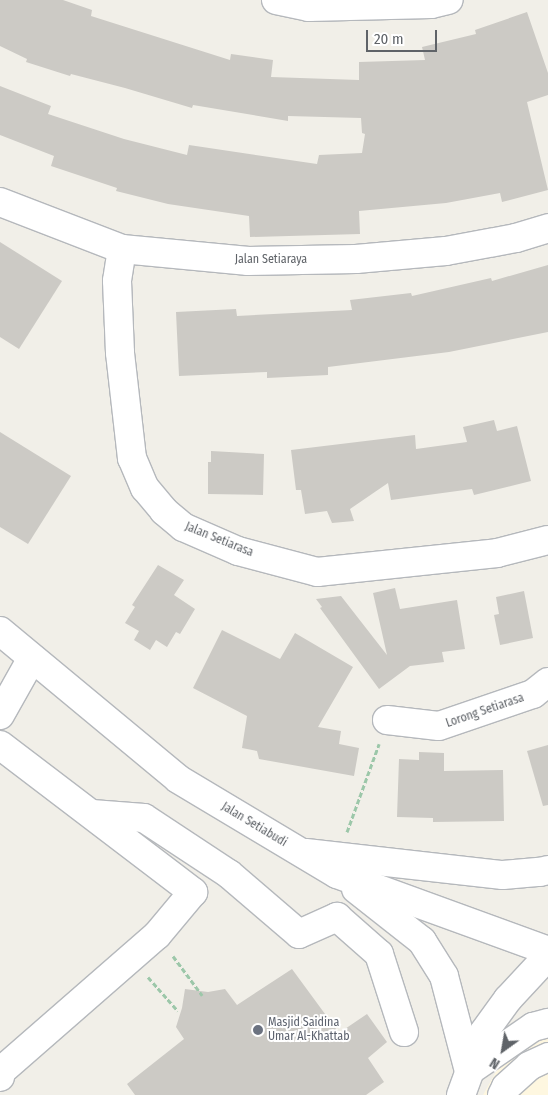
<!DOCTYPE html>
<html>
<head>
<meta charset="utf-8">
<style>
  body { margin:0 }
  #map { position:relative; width:548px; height:1095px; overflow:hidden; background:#f1efe8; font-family:"Fira Sans Condensed",sans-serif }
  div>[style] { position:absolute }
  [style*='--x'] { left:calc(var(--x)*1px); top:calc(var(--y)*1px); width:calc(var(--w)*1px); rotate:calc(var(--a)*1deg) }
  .commercial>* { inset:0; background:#fef7e0 }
  .building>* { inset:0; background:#cccac5 }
  .path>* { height:3px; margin-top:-1.5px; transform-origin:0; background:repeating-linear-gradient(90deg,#9cc7a9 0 5px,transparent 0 7.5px) }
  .roads { filter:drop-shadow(1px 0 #b5b8bc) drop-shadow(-1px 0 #b5b8bc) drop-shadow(0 1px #b5b8bc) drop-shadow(0 -1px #b5b8bc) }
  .minor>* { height:28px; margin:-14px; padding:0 14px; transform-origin:14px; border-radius:14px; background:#fff }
  .dots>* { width:14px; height:14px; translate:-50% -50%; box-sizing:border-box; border:2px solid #fff; border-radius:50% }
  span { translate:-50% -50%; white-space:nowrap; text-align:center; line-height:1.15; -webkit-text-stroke:4px #fff; paint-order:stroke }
  .street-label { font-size:12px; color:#5f6368 }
  .worship-label { font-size:12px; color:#5b616d }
  .left { translate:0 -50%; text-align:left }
  .north { position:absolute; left:478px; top:1025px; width:50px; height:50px; -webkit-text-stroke:4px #fff; paint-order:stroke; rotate:212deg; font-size:14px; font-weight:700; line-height:20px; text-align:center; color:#5f6368 }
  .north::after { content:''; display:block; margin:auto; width:18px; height:22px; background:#5f6368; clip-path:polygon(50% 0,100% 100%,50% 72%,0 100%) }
  .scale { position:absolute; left:366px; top:30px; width:71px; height:22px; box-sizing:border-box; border:2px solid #5f6368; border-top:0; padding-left:6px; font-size:15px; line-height:18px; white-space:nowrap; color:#5f6368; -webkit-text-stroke:4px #fff; paint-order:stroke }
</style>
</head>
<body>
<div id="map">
  <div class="commercial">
    <div style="clip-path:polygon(545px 1038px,548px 1038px,548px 1095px,483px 1095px,497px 1070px)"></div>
  </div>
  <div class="building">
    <div style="clip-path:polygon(0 0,63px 0,92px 10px,91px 16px,230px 60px,231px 54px,273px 60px,271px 77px,359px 80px,359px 62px,425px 60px,422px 47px,476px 34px,475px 30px,527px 12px,548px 73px,548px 95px,527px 102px,548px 190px,502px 202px,500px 193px,446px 203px,359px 211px,360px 234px,250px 237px,249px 216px,168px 204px,116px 191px,117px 188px,51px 166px,54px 156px,0 135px,0 86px,51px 106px,48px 114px,124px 139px,187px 155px,189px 145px,317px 164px,319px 155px,362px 153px,365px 134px,362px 133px,361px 118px,288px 116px,288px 121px,193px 105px,192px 108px,125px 88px,71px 74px,70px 76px,26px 62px,27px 59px,0 46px)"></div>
    <div style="clip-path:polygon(0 242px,62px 281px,19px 349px,0 337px)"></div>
    <div style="clip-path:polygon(548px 265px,548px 332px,449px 352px,328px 367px,328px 375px,267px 378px,267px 372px,179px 376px,176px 312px,236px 309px,237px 316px,352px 310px,350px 300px,411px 293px,412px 296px,491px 278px,492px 281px)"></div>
    <div style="clip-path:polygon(494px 420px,497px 431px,517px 426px,531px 481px,474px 495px,472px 489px,391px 500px,388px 483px,350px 509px,354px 521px,332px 523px,327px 511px,305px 514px,301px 490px,296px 490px,291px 450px,415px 435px,416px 449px,467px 442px,463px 427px)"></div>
    <div style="clip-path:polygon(0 432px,71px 476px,28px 544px,0 527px)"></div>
    <div style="clip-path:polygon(211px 451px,264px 454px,263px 495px,208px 494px,208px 462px,211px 462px)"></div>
    <div style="clip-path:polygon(158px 565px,184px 580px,174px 595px,195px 609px,180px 634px,176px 632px,167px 647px,156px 640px,150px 650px,134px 640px,139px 631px,125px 623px,135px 607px,132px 605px)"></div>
    <div style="clip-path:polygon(395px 588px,400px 609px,457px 600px,465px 649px,442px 652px,444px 662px,410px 666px,379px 689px,320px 608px,322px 607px,316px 599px,341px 596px,387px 655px,373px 593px)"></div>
    <div style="clip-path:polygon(524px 591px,533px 638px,500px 645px,494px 615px,499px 614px,496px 597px)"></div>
    <div style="clip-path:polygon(222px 630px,280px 659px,295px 633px,353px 667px,318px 727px,341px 731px,339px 744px,359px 748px,354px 776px,259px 759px,257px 751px,242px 748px,247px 716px,193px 688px)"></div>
    <div style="clip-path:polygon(548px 745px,548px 805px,543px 806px,527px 751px)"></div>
    <div style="clip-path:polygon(419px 752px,444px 753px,444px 771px,503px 770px,504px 821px,433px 822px,433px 818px,397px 817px,399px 759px,419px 760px)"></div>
    <div style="clip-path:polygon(292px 969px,339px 1033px,367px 1014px,387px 1042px,368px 1058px,384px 1082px,366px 1095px,135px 1095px,127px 1084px,184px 1039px,176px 1027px,182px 1008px,185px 989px,208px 992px,225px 989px,237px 1005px)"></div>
  </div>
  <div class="path">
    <div style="--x:347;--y:832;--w:94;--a:-70"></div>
    <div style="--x:173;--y:956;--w:49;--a:53.4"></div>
    <div style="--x:148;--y:977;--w:45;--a:48.6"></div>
  </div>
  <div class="roads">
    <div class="minor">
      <div style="--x:276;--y:0;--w:34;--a:12"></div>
      <div style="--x:309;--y:7;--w:122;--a:-1.4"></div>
      <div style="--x:431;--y:4;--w:18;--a:-13"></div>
      <div style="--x:0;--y:202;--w:131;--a:21.1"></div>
      <div style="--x:122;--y:249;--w:127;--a:5.4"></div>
      <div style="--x:248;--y:261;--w:108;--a:-1.1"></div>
      <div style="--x:356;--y:259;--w:90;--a:-5.1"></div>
      <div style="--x:446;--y:251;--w:71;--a:-10.5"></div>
      <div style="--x:516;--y:238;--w:34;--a:-17"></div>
      <div style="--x:122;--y:249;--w:32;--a:99"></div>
      <div style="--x:117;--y:281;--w:72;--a:87.6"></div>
      <div style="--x:120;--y:353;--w:106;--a:83.5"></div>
      <div style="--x:132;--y:458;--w:33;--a:67"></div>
      <div style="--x:145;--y:488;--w:30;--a:50"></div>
      <div style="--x:164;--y:511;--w:25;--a:40"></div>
      <div style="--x:183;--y:527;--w:60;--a:23.6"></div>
      <div style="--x:238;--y:551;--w:82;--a:14.9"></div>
      <div style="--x:317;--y:572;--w:181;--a:-6"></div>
      <div style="--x:497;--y:553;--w:53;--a:-14.3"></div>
      <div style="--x:0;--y:631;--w:231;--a:39.7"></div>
      <div style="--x:178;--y:779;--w:185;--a:30.9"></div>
      <div style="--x:337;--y:874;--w:225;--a:20"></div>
      <div style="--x:0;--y:715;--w:65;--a:-60.7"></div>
      <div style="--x:387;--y:720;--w:52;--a:6.6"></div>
      <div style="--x:439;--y:726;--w:99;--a:-18.8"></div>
      <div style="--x:533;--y:694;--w:19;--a:-39"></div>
      <div style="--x:0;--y:745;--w:243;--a:37.3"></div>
      <div style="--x:193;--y:892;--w:56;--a:129.9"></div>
      <div style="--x:157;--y:935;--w:207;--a:138.9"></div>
      <div style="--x:1;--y:1071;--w:6;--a:99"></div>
      <div style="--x:92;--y:814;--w:52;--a:4.4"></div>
      <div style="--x:144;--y:818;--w:102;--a:33.4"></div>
      <div style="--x:229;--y:874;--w:92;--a:40.6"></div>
      <div style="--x:299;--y:934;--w:42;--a:-24.1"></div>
      <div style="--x:337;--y:917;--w:56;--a:41.4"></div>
      <div style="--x:379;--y:954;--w:82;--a:72.2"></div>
      <div style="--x:306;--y:853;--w:198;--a:6.4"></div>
      <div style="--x:503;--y:875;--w:37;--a:-5"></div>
      <div style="--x:540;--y:872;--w:8;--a:-14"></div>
      <div style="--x:356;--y:889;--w:84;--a:38.2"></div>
      <div style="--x:422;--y:941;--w:41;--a:57.8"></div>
      <div style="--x:444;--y:976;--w:98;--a:75.3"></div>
      <div style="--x:469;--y:1071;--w:78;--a:-34.5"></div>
      <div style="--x:533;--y:1027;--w:16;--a:-15"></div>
      <div style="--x:461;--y:1095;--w:67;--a:-69.9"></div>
      <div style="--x:484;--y:1032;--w:41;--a:-54"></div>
      <div style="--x:508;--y:999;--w:59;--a:-47.1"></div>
      <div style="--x:502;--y:1095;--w:9;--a:-63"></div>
      <div style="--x:506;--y:1087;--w:31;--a:-42"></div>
      <div style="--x:529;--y:1066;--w:21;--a:-25"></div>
    </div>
  </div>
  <div class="dots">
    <div style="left:258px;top:1030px;background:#6b7280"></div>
  </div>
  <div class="street-label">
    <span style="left:271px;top:260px">Jalan Setiaraya</span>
    <span style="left:219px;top:540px;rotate:22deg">Jalan Setiarasa</span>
    <span style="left:485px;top:711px;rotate:-19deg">Lorong Setiarasa</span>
    <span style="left:254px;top:825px;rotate:31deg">Jalan Setiabudi</span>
  </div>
  <div class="worship-label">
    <span class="left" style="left:268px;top:1030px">Masjid Saidina<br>Umar Al-Khattab</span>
  </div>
  <div class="north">N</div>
  <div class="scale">20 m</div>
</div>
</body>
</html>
